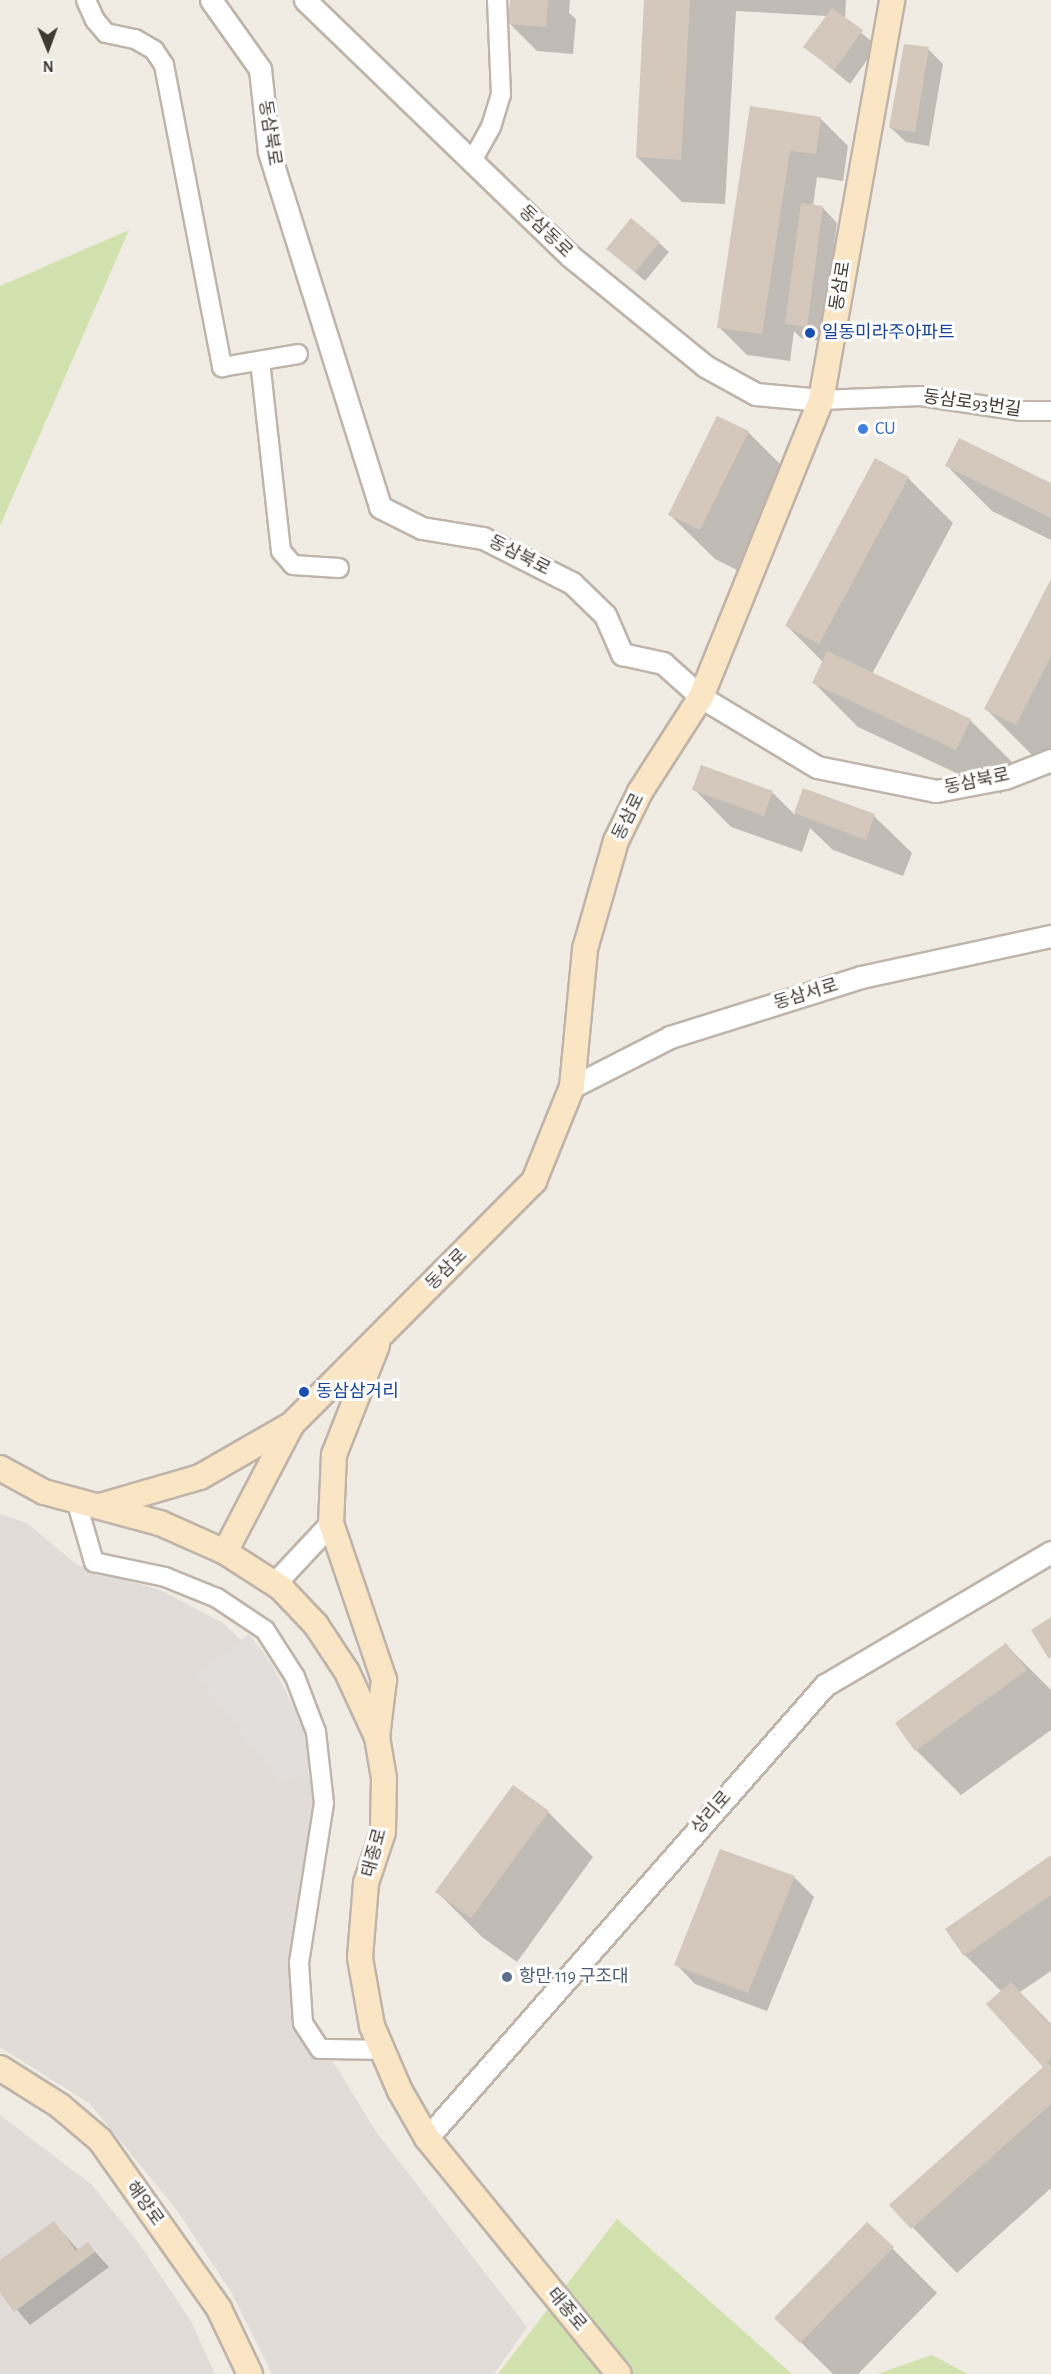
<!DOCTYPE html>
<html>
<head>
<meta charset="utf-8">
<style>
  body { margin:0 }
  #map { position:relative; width:1051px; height:2374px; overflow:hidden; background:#f0ebe3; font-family:"Alegreya Sans","Noto Sans KR",sans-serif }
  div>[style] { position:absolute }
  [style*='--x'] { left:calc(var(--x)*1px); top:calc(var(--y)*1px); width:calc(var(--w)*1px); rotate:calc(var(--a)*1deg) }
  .industrial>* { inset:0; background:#e2dcd9 }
  .green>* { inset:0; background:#d2e2af }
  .parking>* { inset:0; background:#e1dedc }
  .shadow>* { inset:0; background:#0003 }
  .building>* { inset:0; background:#d4c8bd }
  .roads { filter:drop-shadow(2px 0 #beb4aa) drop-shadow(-2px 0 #beb4aa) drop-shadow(0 2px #beb4aa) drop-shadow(0 -2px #beb4aa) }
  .minor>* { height:18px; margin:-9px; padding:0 9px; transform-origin:9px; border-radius:9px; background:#fff }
  .tertiary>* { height:21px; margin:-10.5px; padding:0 10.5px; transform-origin:10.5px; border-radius:10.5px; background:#fff }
  .secondary>* { height:24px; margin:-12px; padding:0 12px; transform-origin:12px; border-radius:12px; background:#fae5c4 }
  .dots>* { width:16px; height:16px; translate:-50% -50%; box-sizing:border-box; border:3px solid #fff; border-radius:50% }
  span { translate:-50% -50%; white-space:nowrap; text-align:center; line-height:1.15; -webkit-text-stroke:6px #fff; paint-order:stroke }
  .street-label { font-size:18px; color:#413a34 }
  .transit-label { font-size:18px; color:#164399 }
  .left { translate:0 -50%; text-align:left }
  .shop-label { font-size:18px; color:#366cbe }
  .service-label { font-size:18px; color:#4e5e75 }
  .north { position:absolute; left:18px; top:18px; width:60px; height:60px; -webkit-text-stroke:4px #fff; paint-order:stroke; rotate:179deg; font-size:16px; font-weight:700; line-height:24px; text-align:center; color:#413a34 }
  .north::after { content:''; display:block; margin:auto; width:21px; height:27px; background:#413a34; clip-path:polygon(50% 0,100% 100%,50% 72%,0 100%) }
</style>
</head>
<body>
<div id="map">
  <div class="industrial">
    <div style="clip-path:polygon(0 1514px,27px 1523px,77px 1565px,160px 1590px,223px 1623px,266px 1664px,295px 1710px,313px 1797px,291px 1994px,377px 2133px,527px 2327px,494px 2374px,272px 2374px,230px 2290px,176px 2209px,90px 2104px,0 2047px)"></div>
    <div style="clip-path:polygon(0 2115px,91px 2184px,138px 2242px,191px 2321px,215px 2374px,0 2374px)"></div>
  </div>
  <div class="green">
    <div style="clip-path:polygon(129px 230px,0 526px,0 286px)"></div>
    <div style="clip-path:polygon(617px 2219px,792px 2374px,498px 2374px)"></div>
    <div style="clip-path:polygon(932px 2355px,968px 2374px,877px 2374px)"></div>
  </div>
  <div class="parking">
    <div style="clip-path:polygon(249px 1634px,272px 1664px,310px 1740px,314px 1767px,290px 1782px,280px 1782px,196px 1675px)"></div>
  </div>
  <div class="shadow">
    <div style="clip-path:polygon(511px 0,570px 0,569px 13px,576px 19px,573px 54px,537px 51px,509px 23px)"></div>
    <div style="clip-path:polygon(645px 0,846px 0,845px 19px,877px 46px,850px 84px,805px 47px,828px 16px,736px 11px,725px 204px,682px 202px,637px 157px)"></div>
    <div style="clip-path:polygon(928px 49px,943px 64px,929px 146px,906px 142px,891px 128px)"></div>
    <div style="clip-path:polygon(752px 108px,820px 118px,848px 146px,843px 181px,817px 177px,813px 206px,823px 208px,837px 223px,821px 341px,801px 338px,794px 331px,790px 361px,747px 355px,719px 327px)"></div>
    <div style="clip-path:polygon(659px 243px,669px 252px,645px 281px,608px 249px)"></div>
    <div style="clip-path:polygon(748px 432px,793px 477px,745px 574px,715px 559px,670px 515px)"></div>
    <div style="clip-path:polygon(947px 466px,1051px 484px,1051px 540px,992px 511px)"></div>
    <div style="clip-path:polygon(908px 478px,953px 523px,872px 674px,970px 720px,1015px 765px,1001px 794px,858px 727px,813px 682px,823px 662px,787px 626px)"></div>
    <div style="clip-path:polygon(1051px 582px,1051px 764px,1031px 754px,986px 709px)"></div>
    <div style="clip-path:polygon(702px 767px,773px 793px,795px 815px,804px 790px,874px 816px,912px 853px,903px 876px,833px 850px,810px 828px,802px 852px,731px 827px,694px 789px)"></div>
    <div style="clip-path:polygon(1006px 1645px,1051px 1690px,1051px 1730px,961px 1795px,916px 1750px)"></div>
    <div style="clip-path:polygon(548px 1812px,593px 1857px,517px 1962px,482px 1937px,437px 1892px)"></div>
    <div style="clip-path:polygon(721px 1850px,795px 1878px,814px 1897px,767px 2011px,695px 1984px,676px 1964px)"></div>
    <div style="clip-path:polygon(1051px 1857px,1051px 1971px,1020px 1992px,1051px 2024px,1051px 2188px,957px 2273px,891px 2205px,1045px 2067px,1002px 1992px,965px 1955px)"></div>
    <div style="clip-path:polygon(54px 2223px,79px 2251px,88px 2244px,109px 2267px,30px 2325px,0 2290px,0 2262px)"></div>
    <div style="clip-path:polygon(892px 2248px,937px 2293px,858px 2374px,833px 2374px,776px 2318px)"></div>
  </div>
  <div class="building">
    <div style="clip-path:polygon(510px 0,548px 0,546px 27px,508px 24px)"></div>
    <div style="clip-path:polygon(644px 0,690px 0,681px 160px,636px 157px)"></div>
    <div style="clip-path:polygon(832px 8px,863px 30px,834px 70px,803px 47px)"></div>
    <div style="clip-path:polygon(904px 44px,929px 47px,915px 132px,889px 128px)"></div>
    <div style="clip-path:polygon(750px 106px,821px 117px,816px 154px,790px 151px,762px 334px,717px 328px)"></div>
    <div style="clip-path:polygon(801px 203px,823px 206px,807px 327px,785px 324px)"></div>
    <div style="clip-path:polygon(631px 218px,660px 242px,635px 272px,606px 249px)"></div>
    <div style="clip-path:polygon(717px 416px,749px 431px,700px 530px,668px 515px)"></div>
    <div style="clip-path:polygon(959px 438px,1051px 483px,1051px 518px,945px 466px)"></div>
    <div style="clip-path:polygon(875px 458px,909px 477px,819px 644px,785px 626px)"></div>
    <div style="clip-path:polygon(1051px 579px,1051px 656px,1016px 725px,984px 709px)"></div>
    <div style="clip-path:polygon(827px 651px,971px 719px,956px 750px,812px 683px)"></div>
    <div style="clip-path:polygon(701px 765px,773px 791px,764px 816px,692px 790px)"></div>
    <div style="clip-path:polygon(803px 788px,875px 814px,866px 840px,794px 813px)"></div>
    <div style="clip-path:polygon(1051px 1617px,1051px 1657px,1049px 1659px,1031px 1630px)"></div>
    <div style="clip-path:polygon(1006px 1643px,1027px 1670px,915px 1751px,895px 1723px)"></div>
    <div style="clip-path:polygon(513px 1785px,549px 1811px,471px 1918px,435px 1892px)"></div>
    <div style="clip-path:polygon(720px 1849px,795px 1876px,748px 1993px,674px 1965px)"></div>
    <div style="clip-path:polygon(1051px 1855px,1051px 1895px,964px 1956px,945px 1929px)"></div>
    <div style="clip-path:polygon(1011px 1982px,1051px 2026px,1051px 2058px,1047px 2062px,1051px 2067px,1051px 2104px,911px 2229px,889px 2205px,1043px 2067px,986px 2004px)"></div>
    <div style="clip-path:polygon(54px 2221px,76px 2251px,88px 2242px,95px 2252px,14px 2312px,0 2293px,0 2260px)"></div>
    <div style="clip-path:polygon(867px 2222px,894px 2247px,800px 2343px,774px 2318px)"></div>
  </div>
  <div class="roads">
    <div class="minor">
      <div style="--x:86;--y:0;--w:22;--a:66"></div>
      <div style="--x:95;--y:20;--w:17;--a:50"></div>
      <div style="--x:106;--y:33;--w:30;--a:12"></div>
      <div style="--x:135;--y:39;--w:22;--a:30"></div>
      <div style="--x:154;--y:50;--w:18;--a:56"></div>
      <div style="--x:164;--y:65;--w:308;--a:79.1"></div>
      <div style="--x:222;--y:367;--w:77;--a:-9.7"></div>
      <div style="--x:472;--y:161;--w:39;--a:-61"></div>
      <div style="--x:491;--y:127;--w:34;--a:-73"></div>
      <div style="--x:501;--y:95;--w:95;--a:-92.4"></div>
      <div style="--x:260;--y:361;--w:191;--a:83.7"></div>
      <div style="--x:281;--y:551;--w:18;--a:49"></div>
      <div style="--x:293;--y:565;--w:46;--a:3.7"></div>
      <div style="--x:821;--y:400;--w:100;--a:-2.3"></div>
      <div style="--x:921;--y:396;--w:100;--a:8.6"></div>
      <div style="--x:1020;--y:411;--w:31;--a:0"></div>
      <div style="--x:76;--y:1500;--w:65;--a:73.8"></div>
      <div style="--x:94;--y:1562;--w:73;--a:11.9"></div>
      <div style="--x:165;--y:1577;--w:56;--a:22"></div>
      <div style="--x:217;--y:1598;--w:58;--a:33.7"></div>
      <div style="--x:265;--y:1630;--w:56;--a:57.4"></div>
      <div style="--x:295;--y:1677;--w:59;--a:69.1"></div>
      <div style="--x:316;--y:1732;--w:71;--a:83.6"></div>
      <div style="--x:324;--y:1803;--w:162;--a:98.9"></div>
      <div style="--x:299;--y:1963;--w:60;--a:86.2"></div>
      <div style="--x:303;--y:2023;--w:31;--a:57"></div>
      <div style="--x:320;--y:2049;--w:62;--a:0.9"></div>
    </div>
    <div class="tertiary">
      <div style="--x:211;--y:0;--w:85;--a:54.6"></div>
      <div style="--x:260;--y:69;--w:83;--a:83.8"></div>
      <div style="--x:269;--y:152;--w:372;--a:72.6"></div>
      <div style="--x:380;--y:507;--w:47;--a:26.6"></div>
      <div style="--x:422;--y:528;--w:62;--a:9.3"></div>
      <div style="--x:483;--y:538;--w:100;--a:26.8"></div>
      <div style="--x:572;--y:583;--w:46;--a:44.1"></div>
      <div style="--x:605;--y:615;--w:43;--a:66.4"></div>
      <div style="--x:622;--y:654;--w:42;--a:12.4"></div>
      <div style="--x:663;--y:663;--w:51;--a:41.8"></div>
      <div style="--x:701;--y:697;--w:135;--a:31.1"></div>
      <div style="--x:817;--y:767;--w:121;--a:11.4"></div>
      <div style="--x:936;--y:791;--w:70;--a:-10.7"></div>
      <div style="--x:1005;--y:778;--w:49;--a:-21.4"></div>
      <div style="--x:305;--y:0;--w:367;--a:44"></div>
      <div style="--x:569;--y:255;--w:176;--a:39.2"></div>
      <div style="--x:705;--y:366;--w:58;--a:28.8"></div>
      <div style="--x:756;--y:394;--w:65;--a:5.3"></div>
      <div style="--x:572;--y:1087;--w:110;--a:-27"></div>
      <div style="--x:670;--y:1037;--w:200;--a:-17.4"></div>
      <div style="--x:861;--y:977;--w:194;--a:-12.2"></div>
      <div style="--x:274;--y:1584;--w:83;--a:-46.9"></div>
      <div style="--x:427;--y:2138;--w:603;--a:-48.7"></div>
      <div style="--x:825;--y:1685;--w:262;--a:-30.5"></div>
    </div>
    <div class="secondary">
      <div style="--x:377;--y:1345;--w:118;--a:111.4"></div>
      <div style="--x:334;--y:1455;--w:68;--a:92.5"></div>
      <div style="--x:331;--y:1523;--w:166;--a:71.3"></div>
      <div style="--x:384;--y:1680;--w:57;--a:97"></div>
      <div style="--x:0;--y:1468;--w:50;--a:28.6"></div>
      <div style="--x:44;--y:1492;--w:120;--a:15"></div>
      <div style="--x:160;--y:1523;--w:71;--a:24"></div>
      <div style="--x:225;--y:1552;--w:67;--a:32.7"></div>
      <div style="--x:281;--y:1588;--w:51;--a:46.6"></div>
      <div style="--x:316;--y:1625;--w:56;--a:56.6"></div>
      <div style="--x:347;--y:1672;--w:72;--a:65.2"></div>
      <div style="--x:377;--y:1737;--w:42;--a:80.3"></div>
      <div style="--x:384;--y:1778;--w:54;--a:91.1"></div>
      <div style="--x:383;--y:1832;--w:54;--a:108.4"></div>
      <div style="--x:366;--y:1883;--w:75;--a:94.6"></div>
      <div style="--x:360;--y:1958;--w:69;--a:80"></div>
      <div style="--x:372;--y:2026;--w:71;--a:66.7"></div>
      <div style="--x:400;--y:2091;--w:54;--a:60.1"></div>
      <div style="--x:427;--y:2138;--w:304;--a:50.9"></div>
      <div style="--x:100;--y:1506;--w:104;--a:-16.2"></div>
      <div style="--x:200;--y:1477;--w:106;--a:-29.9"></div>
      <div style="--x:225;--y:1552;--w:144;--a:-62.4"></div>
      <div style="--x:292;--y:1424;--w:343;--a:-45.1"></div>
      <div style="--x:534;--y:1181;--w:101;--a:-68"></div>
      <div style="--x:572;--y:1087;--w:139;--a:-84.6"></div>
      <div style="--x:585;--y:949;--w:112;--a:-74"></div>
      <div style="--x:616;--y:841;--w:55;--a:-63.9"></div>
      <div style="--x:640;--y:792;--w:113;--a:-57.3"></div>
      <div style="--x:701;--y:697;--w:320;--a:-68"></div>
      <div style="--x:821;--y:400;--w:406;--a:-79.9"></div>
      <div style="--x:0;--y:2068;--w:71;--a:32.3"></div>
      <div style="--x:60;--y:2106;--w:52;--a:40.4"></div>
      <div style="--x:100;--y:2140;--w:207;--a:54.8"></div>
      <div style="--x:219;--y:2309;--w:72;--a:64.5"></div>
    </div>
  </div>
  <div class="dots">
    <div style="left:810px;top:333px;background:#1a4fb4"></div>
    <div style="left:863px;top:429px;background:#3f7fe0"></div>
    <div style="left:304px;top:1392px;background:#1a4fb4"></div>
    <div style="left:507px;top:1977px;background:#5c6f8a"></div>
  </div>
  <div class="street-label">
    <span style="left:269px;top:133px;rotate:81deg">동삼북로</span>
    <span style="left:545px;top:232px;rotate:44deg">동삼동로</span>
    <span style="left:841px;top:286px;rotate:-81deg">동삼로</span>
    <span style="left:972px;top:404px;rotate:8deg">동삼로93번길</span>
    <span style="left:519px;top:556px;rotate:27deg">동삼북로</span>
    <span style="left:977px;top:782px;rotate:-12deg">동삼북로</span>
    <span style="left:629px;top:817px;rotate:-64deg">동삼로</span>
    <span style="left:806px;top:995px;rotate:-17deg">동삼서로</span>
    <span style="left:447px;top:1270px;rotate:-45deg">동삼로</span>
    <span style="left:712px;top:1813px;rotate:-49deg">상리로</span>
    <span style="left:375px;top:1853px;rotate:-75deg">태종로</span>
    <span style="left:144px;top:2204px;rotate:54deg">해양로</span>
    <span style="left:566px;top:2310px;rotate:50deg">태종로</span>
  </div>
  <div class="transit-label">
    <span class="left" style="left:822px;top:333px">일동미라주아파트</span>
    <span class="left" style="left:316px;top:1392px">동삼삼거리</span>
  </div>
  <div class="shop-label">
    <span class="left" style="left:875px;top:429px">CU</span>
  </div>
  <div class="service-label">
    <span class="left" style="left:519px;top:1977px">항만 119 구조대</span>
  </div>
  <div class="north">N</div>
</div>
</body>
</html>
